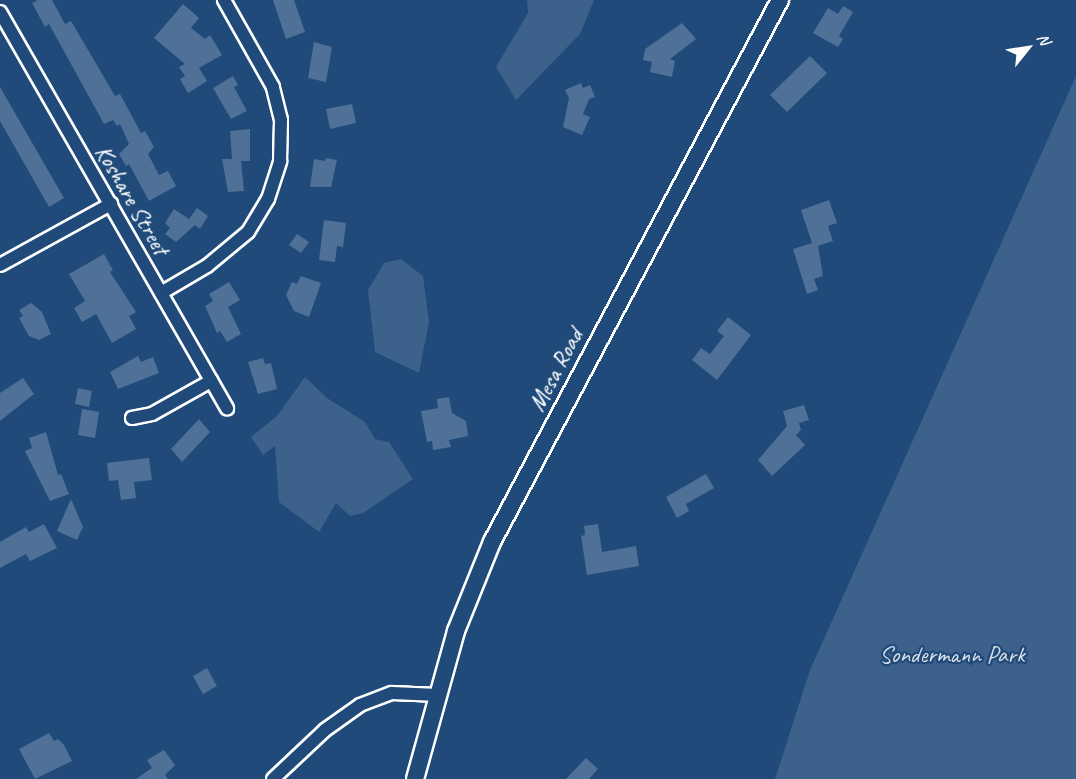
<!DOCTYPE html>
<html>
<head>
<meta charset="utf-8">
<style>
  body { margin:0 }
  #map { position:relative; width:1076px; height:779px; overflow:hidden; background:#1f4a7a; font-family:Caveat,sans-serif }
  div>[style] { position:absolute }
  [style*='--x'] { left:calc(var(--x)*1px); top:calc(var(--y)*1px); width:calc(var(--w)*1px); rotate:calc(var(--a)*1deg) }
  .green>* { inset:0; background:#3c618b }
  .building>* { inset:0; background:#507197 }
  .roads { filter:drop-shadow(2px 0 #fff) drop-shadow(-2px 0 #fff) drop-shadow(0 2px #fff) drop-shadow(0 -2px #fff) }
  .minor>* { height:12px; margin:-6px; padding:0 6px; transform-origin:6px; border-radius:6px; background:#1f4a7a }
  .secondary>* { height:16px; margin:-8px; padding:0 8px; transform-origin:8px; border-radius:8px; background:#1f4a7a }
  span { translate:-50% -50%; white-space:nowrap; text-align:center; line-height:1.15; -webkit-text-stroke:4.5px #1f4a7a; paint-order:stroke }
  .street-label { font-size:24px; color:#fff }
  .park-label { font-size:24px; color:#d8dfe8 }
  .north { position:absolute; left:998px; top:18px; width:60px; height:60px; -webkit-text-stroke:4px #1f4a7a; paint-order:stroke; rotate:60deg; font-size:16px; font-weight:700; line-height:24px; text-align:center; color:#fff }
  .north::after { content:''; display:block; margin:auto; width:21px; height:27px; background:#fff; clip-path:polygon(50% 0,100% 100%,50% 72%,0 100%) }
</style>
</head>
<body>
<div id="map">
  <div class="green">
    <div style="clip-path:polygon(527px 0,594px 0,580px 34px,516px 100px,496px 67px,528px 13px)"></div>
    <div style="clip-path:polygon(1076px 76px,1076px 779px,775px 779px,810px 670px)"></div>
    <div style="clip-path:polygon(401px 259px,423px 276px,429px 322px,419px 373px,375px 352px,368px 290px,384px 263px)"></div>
    <div style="clip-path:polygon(305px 377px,327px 398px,365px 422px,375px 439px,389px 442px,413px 479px,363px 513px,350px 516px,336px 503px,319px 532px,279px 502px,275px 446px,263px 455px,251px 437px,277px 416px)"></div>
  </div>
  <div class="building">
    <div style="clip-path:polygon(38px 0,52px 0,65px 24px,71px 21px,115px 96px,120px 94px,141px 133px,145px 131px,154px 147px,148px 154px,159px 175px,168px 171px,176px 186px,149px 201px,129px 164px,126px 166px,119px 154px,129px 144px,120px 124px,117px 126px,113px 120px,104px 124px,49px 24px,45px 27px,32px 3px)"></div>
    <div style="clip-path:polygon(273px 0,294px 0,305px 32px,286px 39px)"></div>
    <div style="clip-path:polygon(183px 4px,199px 18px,191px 28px,205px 39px,210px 35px,222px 55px,199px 68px,207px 81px,188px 93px,180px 79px,185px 76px,179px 67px,185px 64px,154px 38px)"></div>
    <div style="clip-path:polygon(843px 6px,853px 12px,839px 36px,843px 39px,838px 47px,813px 33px,828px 8px,838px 14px)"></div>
    <div style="clip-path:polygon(682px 23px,696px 39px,670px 59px,675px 61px,672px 77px,650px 72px,652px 62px,643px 60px,645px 49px)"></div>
    <div style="clip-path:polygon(314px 42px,332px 47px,326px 82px,308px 78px)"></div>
    <div style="clip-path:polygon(810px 56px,827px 73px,787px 112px,770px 95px)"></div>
    <div style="clip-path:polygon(233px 76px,238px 85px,234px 87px,247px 111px,231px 119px,213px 88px)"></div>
    <div style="clip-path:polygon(581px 83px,583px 88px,590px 85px,595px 97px,589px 99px,583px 114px,590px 117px,582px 135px,563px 127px,569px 98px,565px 90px)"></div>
    <div style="clip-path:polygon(0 87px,64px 198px,49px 207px,0 121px)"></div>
    <div style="clip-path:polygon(352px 104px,356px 123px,330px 129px,326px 109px)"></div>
    <div style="clip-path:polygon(250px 129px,250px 161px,241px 161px,244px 191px,228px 192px,222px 159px,232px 159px,230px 131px)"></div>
    <div style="clip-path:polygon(326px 158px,337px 160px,331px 187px,310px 187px,314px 159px,325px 161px)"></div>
    <div style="clip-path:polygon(829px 200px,837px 223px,828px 226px,833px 241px,818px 246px,823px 276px,814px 279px,818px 290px,807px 294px,793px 249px,812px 243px,801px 210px)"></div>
    <div style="clip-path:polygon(197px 208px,208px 216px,200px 229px,195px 225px,176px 242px,165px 234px,170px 228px,165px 223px,174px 209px,189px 219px)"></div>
    <div style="clip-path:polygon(324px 220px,346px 223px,343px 247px,337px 246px,335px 262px,319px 260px)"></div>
    <div style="clip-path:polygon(297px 234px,309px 242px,301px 253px,289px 245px)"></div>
    <div style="clip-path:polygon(104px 254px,113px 270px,110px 272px,136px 312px,129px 316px,136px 329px,112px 343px,96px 314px,82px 322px,74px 308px,85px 301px,69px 274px)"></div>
    <div style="clip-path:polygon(301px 276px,321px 283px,309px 317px,294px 311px,286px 295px,292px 282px,297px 284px)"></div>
    <div style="clip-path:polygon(229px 282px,240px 300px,228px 307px,241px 334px,227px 342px,220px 331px,217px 333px,205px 306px,213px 301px,209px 294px)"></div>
    <div style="clip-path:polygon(31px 303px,42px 312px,51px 334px,39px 340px,29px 336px,19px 318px,23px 316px,19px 310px)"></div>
    <div style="clip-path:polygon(728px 317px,751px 335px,717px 380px,692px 360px,701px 348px,710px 354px,724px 336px,717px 331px)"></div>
    <div style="clip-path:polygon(138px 356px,141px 362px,153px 357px,159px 373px,118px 389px,110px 372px)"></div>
    <div style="clip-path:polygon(263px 358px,265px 364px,271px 363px,277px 389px,258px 394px,248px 362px)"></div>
    <div style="clip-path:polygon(23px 378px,34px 394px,0 421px,0 393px)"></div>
    <div style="clip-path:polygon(78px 388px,92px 391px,89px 407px,75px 404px)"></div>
    <div style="clip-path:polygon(449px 397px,452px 413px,466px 421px,468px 436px,449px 440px,451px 447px,433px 450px,432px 441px,427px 442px,421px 411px,438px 408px,437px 399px)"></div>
    <div style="clip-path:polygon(804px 405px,809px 420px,799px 423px,801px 430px,796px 435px,805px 445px,772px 476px,758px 460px,787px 426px,783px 411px)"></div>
    <div style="clip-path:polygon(82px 409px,99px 412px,95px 438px,78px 435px)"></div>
    <div style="clip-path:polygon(199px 419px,210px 432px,182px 462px,171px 449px)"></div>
    <div style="clip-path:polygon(46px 432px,58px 475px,61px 474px,69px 494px,50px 501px,25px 451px,32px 448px,29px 438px)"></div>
    <div style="clip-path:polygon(149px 458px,152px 480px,134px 482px,136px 498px,121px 500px,118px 480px,109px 481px,107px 463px)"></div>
    <div style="clip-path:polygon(706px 474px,714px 488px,686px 504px,689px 511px,677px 518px,666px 497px)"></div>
    <div style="clip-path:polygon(71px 499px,83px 527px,77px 540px,57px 531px)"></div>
    <div style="clip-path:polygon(44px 524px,57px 548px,30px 561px,26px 554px,0 568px,0 542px,26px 527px,29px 532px)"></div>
    <div style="clip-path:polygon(598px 524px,602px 552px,636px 546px,639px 566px,587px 575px,581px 536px,585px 535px,584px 526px)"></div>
    <div style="clip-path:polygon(207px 668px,217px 686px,203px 694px,193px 676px)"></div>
    <div style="clip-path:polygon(49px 733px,54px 741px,58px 739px,64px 745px,72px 761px,35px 779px,19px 749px)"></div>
    <div style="clip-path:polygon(164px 750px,175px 765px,165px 775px,168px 779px,136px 779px,152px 768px,147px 760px)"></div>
    <div style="clip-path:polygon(586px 758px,598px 769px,589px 779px,566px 779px)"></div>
  </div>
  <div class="roads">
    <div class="minor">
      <div style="--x:0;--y:12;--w:457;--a:60.2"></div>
      <div style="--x:0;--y:265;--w:127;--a:-28.8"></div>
      <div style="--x:161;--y:293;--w:53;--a:-30.4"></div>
      <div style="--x:207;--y:266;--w:53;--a:-39.7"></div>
      <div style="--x:248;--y:232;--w:39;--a:-59"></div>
      <div style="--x:268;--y:199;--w:40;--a:-72"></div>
      <div style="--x:280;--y:161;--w:41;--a:-88.6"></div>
      <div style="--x:281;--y:120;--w:34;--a:-104"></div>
      <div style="--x:273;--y:87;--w:100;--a:-119.4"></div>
      <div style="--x:132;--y:418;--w:20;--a:-11"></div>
      <div style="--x:152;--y:414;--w:68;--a:-29.2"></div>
      <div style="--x:273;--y:779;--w:71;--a:-43.3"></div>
      <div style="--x:325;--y:730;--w:43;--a:-35.5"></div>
      <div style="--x:360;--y:705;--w:34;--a:-21"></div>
      <div style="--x:392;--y:693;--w:46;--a:2.5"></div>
    </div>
    <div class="secondary">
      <div style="--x:415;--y:779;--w:154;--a:-74.5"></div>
      <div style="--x:456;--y:631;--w:96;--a:-68"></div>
      <div style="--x:492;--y:542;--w:614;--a:-62.02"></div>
    </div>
  </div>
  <div class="street-label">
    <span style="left:132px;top:200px;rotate:60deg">Koshare Street</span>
    <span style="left:556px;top:370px;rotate:-62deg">Mesa Road</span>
  </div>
  <div class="park-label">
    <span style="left:952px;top:655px">Sondermann Park</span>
  </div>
  <div class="north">N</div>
</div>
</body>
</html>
